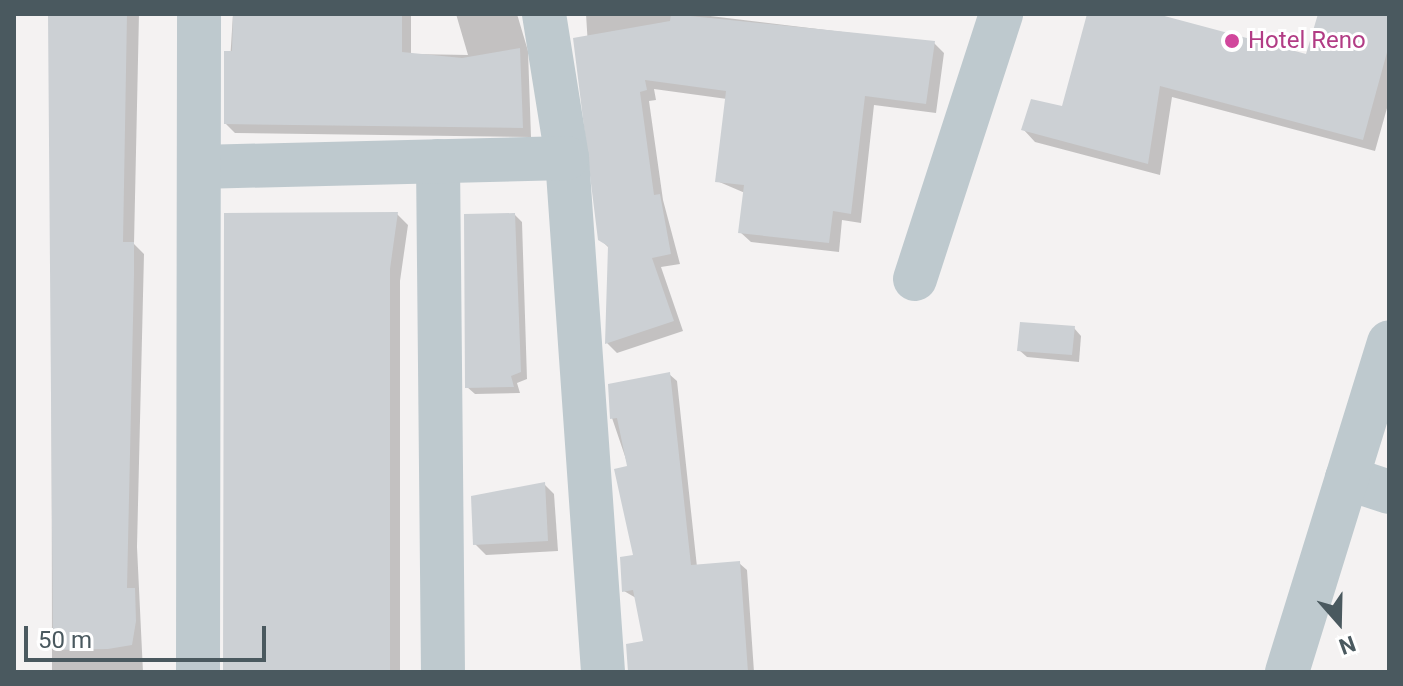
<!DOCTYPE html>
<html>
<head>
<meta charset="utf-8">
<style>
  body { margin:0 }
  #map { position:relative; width:1403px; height:686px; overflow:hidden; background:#f4f2f2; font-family:Roboto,sans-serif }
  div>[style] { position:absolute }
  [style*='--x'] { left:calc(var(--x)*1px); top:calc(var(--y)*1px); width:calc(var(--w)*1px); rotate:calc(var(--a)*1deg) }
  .shadow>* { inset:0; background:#0003 }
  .building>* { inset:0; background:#ccd0d4 }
  .minor>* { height:44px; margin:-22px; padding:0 22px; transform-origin:22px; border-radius:22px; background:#bec9ce }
  .dots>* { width:22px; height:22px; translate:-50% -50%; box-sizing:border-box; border:4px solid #fff; border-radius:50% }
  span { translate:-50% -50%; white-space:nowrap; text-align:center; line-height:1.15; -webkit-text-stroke:6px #fff; paint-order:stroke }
  .hotel-label { font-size:24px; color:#b23c85 }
  .left { translate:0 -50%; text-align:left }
  .frame { position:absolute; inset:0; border:16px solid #4a595f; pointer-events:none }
  .north { position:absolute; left:1299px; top:582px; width:80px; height:80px; -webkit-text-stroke:6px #fff; paint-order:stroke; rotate:160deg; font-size:22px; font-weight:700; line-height:32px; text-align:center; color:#4a595f }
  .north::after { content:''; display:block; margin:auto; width:28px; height:36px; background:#4a595f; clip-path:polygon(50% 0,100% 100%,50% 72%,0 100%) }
  .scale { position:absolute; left:24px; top:626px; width:242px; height:36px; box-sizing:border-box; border:4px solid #4a595f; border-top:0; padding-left:10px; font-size:24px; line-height:28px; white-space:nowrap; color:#4a595f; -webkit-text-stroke:6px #fff; paint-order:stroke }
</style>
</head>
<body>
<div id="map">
  <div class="shadow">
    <div style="clip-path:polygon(51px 14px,139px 14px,134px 244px,144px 254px,137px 547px,143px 672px,52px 672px)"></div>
    <div style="clip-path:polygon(233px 14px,411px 14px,411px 54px,468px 55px,456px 14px,517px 14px,528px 51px,531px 137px,235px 133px,226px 124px)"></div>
    <div style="clip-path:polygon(586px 14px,694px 14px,934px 43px,944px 53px,936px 113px,874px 105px,861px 223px,842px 220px,839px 252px,751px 242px,740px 232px,745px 193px,717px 181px,727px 99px,654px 89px,656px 100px,649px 101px,663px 200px,680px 264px,661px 267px,683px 331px,617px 353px,607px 343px,610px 249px,600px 239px)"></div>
    <div style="clip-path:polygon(1089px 14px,1149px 14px,1308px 57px,1320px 14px,1389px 14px,1389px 101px,1375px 151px,1172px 97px,1160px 175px,1035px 142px,1023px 129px,1064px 108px)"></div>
    <div style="clip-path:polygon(397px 214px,408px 225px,400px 281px,400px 672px,225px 672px)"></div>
    <div style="clip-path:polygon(515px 215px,522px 222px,527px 379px,517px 383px,520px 393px,475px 394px,467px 387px)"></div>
    <div style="clip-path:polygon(1074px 328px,1081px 336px,1079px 362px,1027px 357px,1019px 350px)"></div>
    <div style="clip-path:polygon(669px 374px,677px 381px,697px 567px,739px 563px,747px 570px,754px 672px,630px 672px,645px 642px,636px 598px,624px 591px,635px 556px,629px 468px,612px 418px)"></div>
    <div style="clip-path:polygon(544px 484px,554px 494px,558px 551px,486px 555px,475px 544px)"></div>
  </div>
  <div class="building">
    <div style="clip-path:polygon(48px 14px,127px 14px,123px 242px,134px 242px,134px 275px,127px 588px,135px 588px,136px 621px,132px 645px,108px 649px,53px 650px)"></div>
    <div style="clip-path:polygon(233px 14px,402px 14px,402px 52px,462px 58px,520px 48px,523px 128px,224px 124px,224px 51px,232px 51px)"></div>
    <div style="clip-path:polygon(671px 14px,935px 41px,926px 104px,865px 96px,851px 214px,833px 211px,829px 243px,738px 233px,744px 185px,715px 182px,726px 91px,645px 80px,647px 90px,640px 92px,654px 195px,660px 194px,671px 254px,652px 258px,674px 321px,605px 344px,608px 246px,598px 240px,573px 38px,670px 21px)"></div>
    <div style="clip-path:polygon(1087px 14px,1157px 14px,1306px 54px,1318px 14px,1389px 14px,1389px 45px,1363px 140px,1160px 86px,1148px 164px,1021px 130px,1031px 99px,1062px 106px)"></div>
    <div style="clip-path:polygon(398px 212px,390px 269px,390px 672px,223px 672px,224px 213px)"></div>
    <div style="clip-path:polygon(515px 213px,521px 372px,511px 376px,514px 387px,465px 388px,464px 214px)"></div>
    <div style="clip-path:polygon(1020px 322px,1075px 326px,1072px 355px,1017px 351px)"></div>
    <div style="clip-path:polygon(670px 372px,691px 565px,740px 561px,748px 672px,628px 672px,626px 644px,643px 641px,633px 590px,622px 592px,620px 557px,633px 555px,614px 469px,627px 466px,617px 418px,610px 419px,608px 384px)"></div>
    <div style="clip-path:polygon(545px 482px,548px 541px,473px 545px,471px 496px)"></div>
  </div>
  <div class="minor">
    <div style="--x:544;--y:14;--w:146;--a:80.9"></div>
    <div style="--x:567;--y:158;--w:515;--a:85.99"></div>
    <div style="--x:438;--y:161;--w:511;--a:89.44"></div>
    <div style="--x:199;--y:167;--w:368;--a:-1.4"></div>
    <div style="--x:915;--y:279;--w:279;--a:-72"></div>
    <div style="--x:1347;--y:478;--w:44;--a:18.4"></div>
    <div style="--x:198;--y:672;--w:658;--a:-89.91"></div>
    <div style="--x:1287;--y:672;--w:345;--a:-72.8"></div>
  </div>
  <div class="dots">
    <div style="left:1232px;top:41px;background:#d1479c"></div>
  </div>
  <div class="hotel-label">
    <span class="left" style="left:1248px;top:41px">Hotel Reno</span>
  </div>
  <div class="frame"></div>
  <div class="north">N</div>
  <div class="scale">50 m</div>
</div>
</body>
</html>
